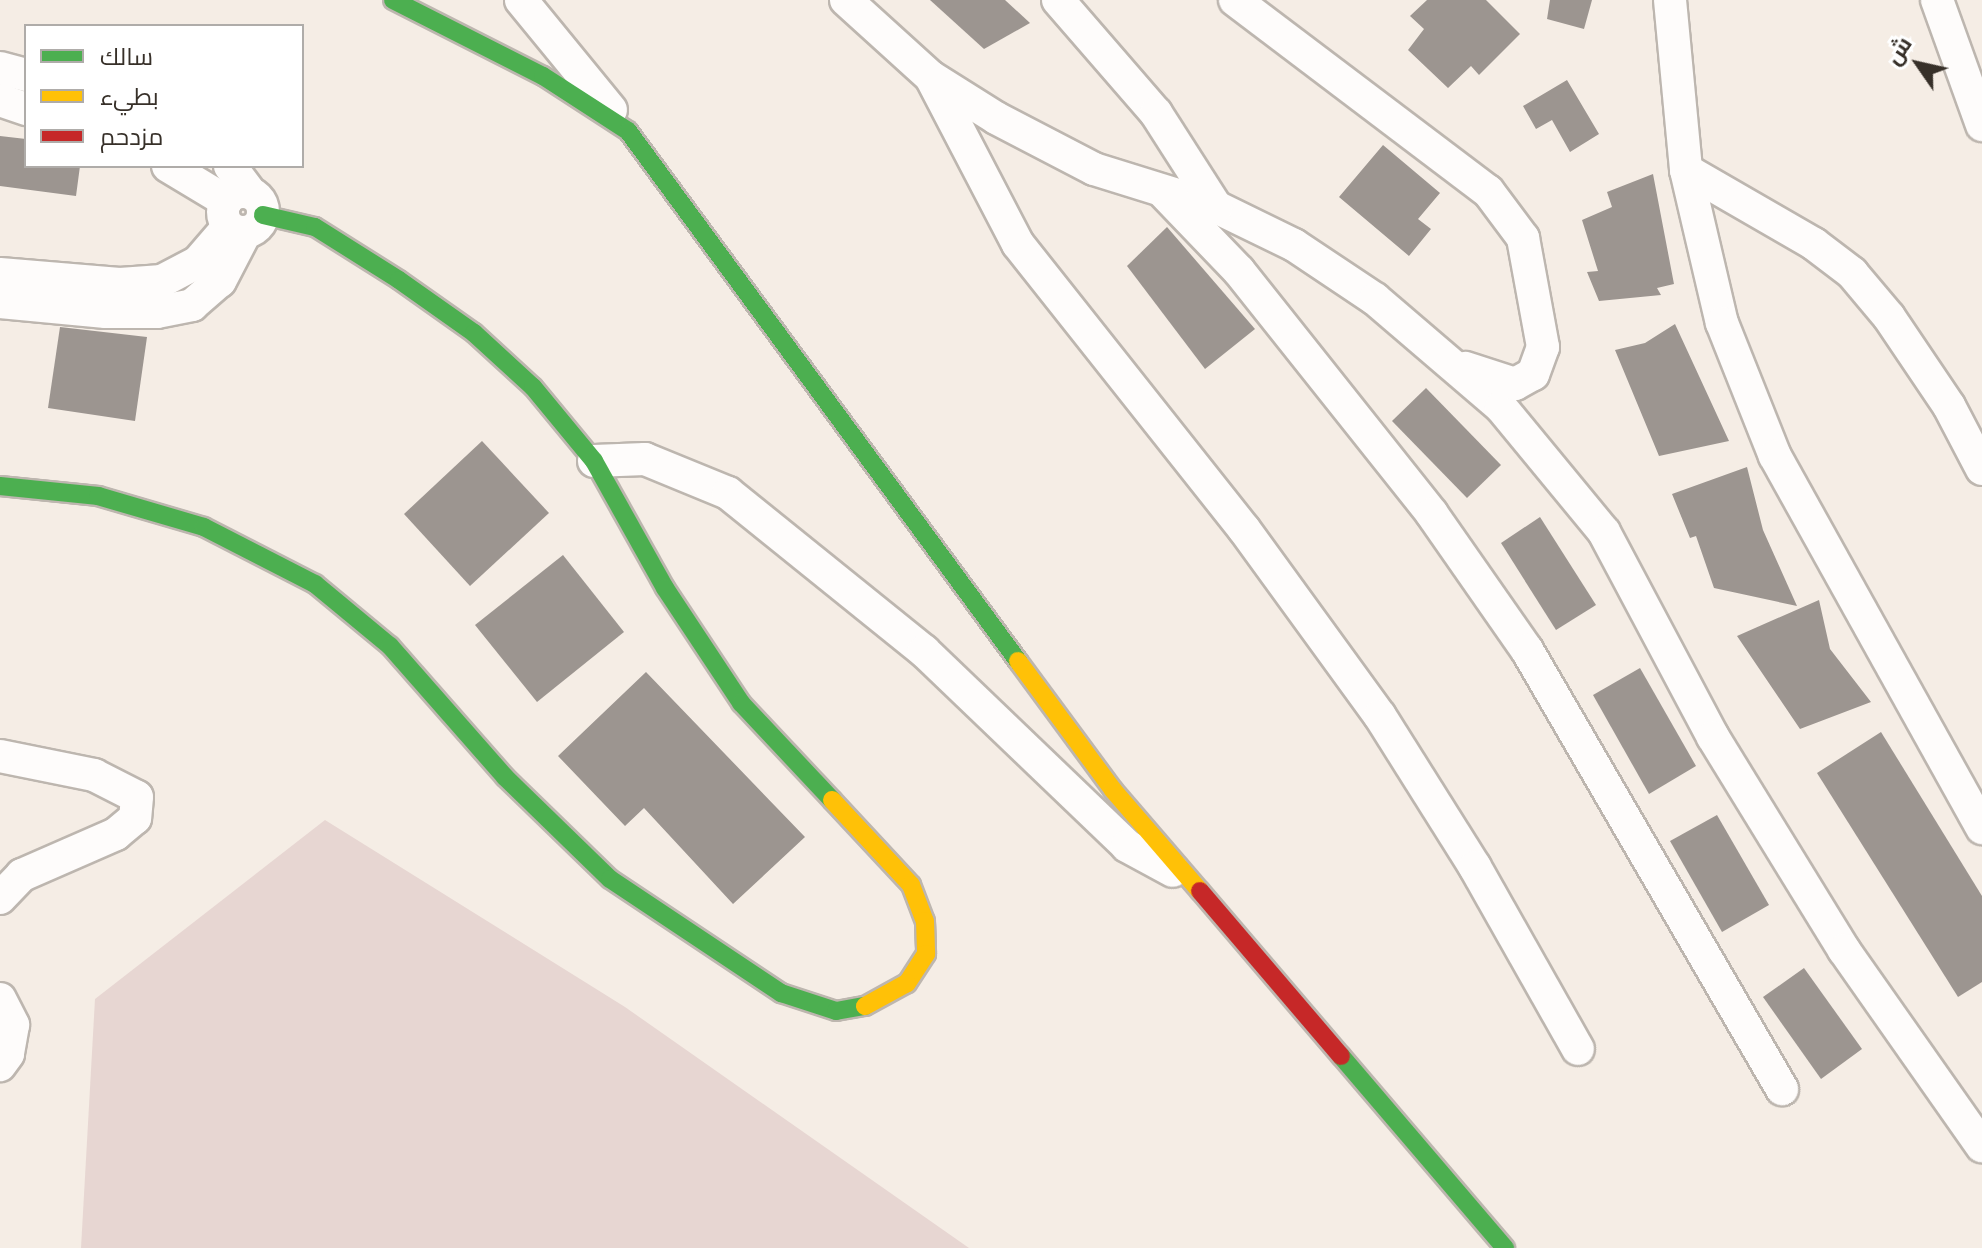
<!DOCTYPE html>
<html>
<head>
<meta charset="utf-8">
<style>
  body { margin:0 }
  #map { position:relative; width:1982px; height:1248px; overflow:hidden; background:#f5ede5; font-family:Mulish,Cairo,sans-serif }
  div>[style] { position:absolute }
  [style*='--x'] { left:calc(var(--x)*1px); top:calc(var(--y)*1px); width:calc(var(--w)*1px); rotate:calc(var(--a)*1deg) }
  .green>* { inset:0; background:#e7d6d2 }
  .building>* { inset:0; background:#9c9590 }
  .roads { filter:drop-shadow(2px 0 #bdb6af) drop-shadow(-2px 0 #bdb6af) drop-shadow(0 2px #bdb6af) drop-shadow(0 -2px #bdb6af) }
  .street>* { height:32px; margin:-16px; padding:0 16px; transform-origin:16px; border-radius:16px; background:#fefcfb }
  .street>.ring { margin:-16px; padding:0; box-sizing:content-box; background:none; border:32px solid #fefcfb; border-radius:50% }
  .fast>* { height:18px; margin:-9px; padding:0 9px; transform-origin:9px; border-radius:9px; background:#4caf50 }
  .slow>* { height:18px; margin:-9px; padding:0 9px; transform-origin:9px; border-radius:9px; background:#ffc107 }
  .jam>* { height:18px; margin:-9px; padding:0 9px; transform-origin:9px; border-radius:9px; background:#c62828 }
  span { translate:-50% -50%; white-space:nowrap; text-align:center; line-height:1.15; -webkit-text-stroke:8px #fff; paint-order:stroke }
  .legend { position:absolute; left:24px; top:24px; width:280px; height:144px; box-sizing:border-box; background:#fff; border:2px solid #afaca9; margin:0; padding:10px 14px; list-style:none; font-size:24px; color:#373029 }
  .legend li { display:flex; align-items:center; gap:16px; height:40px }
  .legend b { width:40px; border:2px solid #afaca9 }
  .north { position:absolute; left:1878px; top:24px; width:80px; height:80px; -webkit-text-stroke:6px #fff; paint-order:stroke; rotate:304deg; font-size:22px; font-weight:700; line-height:32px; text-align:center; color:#373029 }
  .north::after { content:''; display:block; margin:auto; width:28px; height:36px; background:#373029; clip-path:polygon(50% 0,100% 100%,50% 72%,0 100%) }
</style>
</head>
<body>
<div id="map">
  <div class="green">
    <div style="clip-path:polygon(325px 820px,625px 1007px,969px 1248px,81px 1248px,95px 999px)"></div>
  </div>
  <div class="building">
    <div style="clip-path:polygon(930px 0,1005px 0,1030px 23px,984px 49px)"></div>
    <div style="clip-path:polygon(1427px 0,1486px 0,1520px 34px,1479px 75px,1471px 66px,1448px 88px,1408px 50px,1424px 29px,1410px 16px)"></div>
    <div style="clip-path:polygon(1550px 0,1592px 0,1584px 29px,1547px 19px)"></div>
    <div style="clip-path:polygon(1567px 80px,1599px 134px,1570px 152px,1552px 120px,1536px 129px,1523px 106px)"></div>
    <div style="clip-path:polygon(0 136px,26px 139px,26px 166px,80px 166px,76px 196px,0 186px)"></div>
    <div style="clip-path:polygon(1383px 145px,1440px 193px,1418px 219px,1431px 229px,1409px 256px,1339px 197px)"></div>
    <div style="clip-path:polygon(1653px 174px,1674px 284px,1657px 288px,1661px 295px,1599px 301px,1587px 272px,1598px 271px,1582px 220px,1612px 207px,1607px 192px)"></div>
    <div style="clip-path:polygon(1167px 227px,1255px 329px,1205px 369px,1127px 266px)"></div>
    <div style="clip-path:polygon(1675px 324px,1729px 441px,1659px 456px,1615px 350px,1645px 343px)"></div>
    <div style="clip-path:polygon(60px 327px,147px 337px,135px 421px,48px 408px)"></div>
    <div style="clip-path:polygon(1426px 388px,1501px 465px,1467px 498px,1392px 421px)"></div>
    <div style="clip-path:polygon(482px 441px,549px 513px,470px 586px,404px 514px)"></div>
    <div style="clip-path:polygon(1747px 467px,1763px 530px,1797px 606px,1714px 588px,1696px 536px,1690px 538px,1672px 494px)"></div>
    <div style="clip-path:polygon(1540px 517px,1596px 605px,1556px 630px,1501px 543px)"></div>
    <div style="clip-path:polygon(563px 555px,624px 632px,537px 702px,475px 625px)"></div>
    <div style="clip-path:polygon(1819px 600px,1830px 649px,1871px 702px,1800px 729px,1737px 636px)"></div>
    <div style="clip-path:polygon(1640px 668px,1696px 766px,1649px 794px,1593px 695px)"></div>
    <div style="clip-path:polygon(646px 672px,805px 837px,733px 904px,644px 808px,625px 826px,558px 756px)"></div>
    <div style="clip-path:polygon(1881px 732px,1982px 896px,1982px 982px,1958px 997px,1817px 773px)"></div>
    <div style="clip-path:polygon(1717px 815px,1769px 905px,1722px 932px,1670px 841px)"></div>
    <div style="clip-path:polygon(1804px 968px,1862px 1049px,1821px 1079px,1763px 997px)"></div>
  </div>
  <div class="roads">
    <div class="street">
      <div style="--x:521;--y:0;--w:142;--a:50.7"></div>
      <div style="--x:846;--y:0;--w:115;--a:42.2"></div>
      <div style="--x:931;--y:77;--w:77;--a:32.2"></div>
      <div style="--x:996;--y:118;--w:110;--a:27.5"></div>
      <div style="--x:1094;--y:169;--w:128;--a:17.3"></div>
      <div style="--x:1216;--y:207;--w:87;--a:26"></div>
      <div style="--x:1294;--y:245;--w:97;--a:33.7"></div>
      <div style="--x:1375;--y:299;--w:166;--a:40.6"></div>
      <div style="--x:1501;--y:407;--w:162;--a:50.5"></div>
      <div style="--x:1604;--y:532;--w:232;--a:62"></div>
      <div style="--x:1713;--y:737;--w:250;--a:58.4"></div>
      <div style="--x:1844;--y:950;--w:240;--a:54.9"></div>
      <div style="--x:1058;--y:0;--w:150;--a:49.1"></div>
      <div style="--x:1156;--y:113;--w:112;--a:57.4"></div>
      <div style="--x:1235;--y:0;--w:317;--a:37.1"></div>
      <div style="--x:1488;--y:191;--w:59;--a:53.3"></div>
      <div style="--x:1523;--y:238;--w:111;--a:79.6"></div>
      <div style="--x:1543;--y:347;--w:29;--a:110"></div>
      <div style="--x:1533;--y:374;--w:21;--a:151"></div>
      <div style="--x:1515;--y:384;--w:52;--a:-161.9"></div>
      <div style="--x:1670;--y:0;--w:171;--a:84.6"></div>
      <div style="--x:1686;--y:170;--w:157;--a:76.8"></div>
      <div style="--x:1722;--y:323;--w:143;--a:68.3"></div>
      <div style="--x:1775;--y:456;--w:426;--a:60.9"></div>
      <div style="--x:1937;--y:0;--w:133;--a:70.2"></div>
      <div style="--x:0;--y:68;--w:27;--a:15"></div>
      <div style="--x:932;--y:79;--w:186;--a:62.5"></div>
      <div style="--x:1018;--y:244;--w:364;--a:51.6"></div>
      <div style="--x:1244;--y:529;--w:231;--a:54"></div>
      <div style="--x:1380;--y:716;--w:178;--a:57.8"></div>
      <div style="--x:1475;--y:867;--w:209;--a:60.5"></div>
      <div style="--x:0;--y:100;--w:28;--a:19"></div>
      <div style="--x:168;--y:166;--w:68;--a:31.1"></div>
      <div style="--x:230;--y:166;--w:34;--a:53"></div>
      <div style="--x:1686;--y:170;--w:148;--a:30"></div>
      <div style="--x:1814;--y:244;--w:48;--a:37.3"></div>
      <div style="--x:1852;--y:273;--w:57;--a:49.9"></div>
      <div style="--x:1889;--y:317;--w:107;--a:56"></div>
      <div style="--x:1949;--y:406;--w:71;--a:62.4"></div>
      <div class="ring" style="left:223px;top:192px;width:8px;height:8px"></div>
      <div style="--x:1164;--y:193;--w:108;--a:46.1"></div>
      <div style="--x:1239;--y:271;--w:310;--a:51.5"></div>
      <div style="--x:1432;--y:514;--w:166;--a:55.1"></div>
      <div style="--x:1527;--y:650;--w:508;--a:59.85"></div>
      <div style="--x:0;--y:274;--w:120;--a:4.8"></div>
      <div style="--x:120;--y:284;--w:42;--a:-4.1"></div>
      <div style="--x:162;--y:281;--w:41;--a:-27.8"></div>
      <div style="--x:198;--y:262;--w:46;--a:-49.4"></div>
      <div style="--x:0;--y:302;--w:106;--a:5.4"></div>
      <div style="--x:106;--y:312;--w:51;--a:0"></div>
      <div style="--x:157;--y:312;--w:36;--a:-11"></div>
      <div style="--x:192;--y:305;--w:37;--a:-41"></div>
      <div style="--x:220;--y:281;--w:54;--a:-62.5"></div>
      <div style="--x:594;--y:461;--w:51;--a:-2.2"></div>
      <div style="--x:645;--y:459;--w:90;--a:22.3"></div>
      <div style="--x:728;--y:493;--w:252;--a:38.9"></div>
      <div style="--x:924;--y:651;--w:281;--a:43.8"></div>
      <div style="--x:1127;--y:846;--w:52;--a:28.5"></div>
      <div style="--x:0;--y:756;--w:96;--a:11.4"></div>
      <div style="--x:94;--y:775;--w:48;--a:27.1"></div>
      <div style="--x:137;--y:797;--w:21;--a:95"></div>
      <div style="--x:135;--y:818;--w:25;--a:140"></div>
      <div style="--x:116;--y:834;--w:103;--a:156.4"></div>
      <div style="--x:22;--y:875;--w:32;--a:134"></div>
      <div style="--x:0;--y:999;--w:29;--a:63"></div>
      <div style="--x:13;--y:1025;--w:29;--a:100"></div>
      <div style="--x:8;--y:1054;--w:14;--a:126"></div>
    </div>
    <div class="fast">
      <div style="--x:393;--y:0;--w:168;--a:26.9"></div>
      <div style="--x:543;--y:76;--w:101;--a:32.9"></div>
      <div style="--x:628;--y:131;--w:658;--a:53.65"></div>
      <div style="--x:263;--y:215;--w:53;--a:13"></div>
      <div style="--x:315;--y:227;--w:99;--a:32.2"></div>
      <div style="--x:399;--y:280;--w:92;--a:35.2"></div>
      <div style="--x:474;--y:333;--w:80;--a:42.5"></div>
      <div style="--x:533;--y:387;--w:96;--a:50.5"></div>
      <div style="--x:594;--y:461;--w:145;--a:60.8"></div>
      <div style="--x:665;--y:588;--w:138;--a:56.5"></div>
      <div style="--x:741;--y:703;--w:133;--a:46.8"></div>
      <div style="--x:0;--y:486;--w:99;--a:5.8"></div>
      <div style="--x:98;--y:496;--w:110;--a:16.3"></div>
      <div style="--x:204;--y:527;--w:125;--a:27.2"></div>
      <div style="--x:315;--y:584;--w:97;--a:39.6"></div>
      <div style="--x:390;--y:646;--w:174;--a:48.7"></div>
      <div style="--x:505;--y:777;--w:146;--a:44.2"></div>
      <div style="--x:610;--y:879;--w:206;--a:33.7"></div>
      <div style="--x:781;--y:993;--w:58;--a:18.1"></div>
      <div style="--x:836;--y:1011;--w:29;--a:-10"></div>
      <div style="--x:1341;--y:1056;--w:253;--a:49.5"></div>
    </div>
    <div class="slow">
      <div style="--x:1018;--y:661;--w:160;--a:53.6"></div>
      <div style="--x:1113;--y:790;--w:133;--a:49.3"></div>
      <div style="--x:832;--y:800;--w:116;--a:47.1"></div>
      <div style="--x:911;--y:885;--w:39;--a:69"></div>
      <div style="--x:925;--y:921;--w:33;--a:88"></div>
      <div style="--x:926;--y:954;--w:35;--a:123"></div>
      <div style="--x:907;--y:983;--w:48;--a:151.3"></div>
    </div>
    <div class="jam">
      <div style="--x:1200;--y:891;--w:217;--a:49.5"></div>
    </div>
  </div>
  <ul class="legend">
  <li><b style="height:10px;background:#4caf50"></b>سالك</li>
  <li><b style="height:10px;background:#ffc107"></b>بطيء</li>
  <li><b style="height:10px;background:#c62828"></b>مزدحم</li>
  </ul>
  <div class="north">ش</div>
</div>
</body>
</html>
